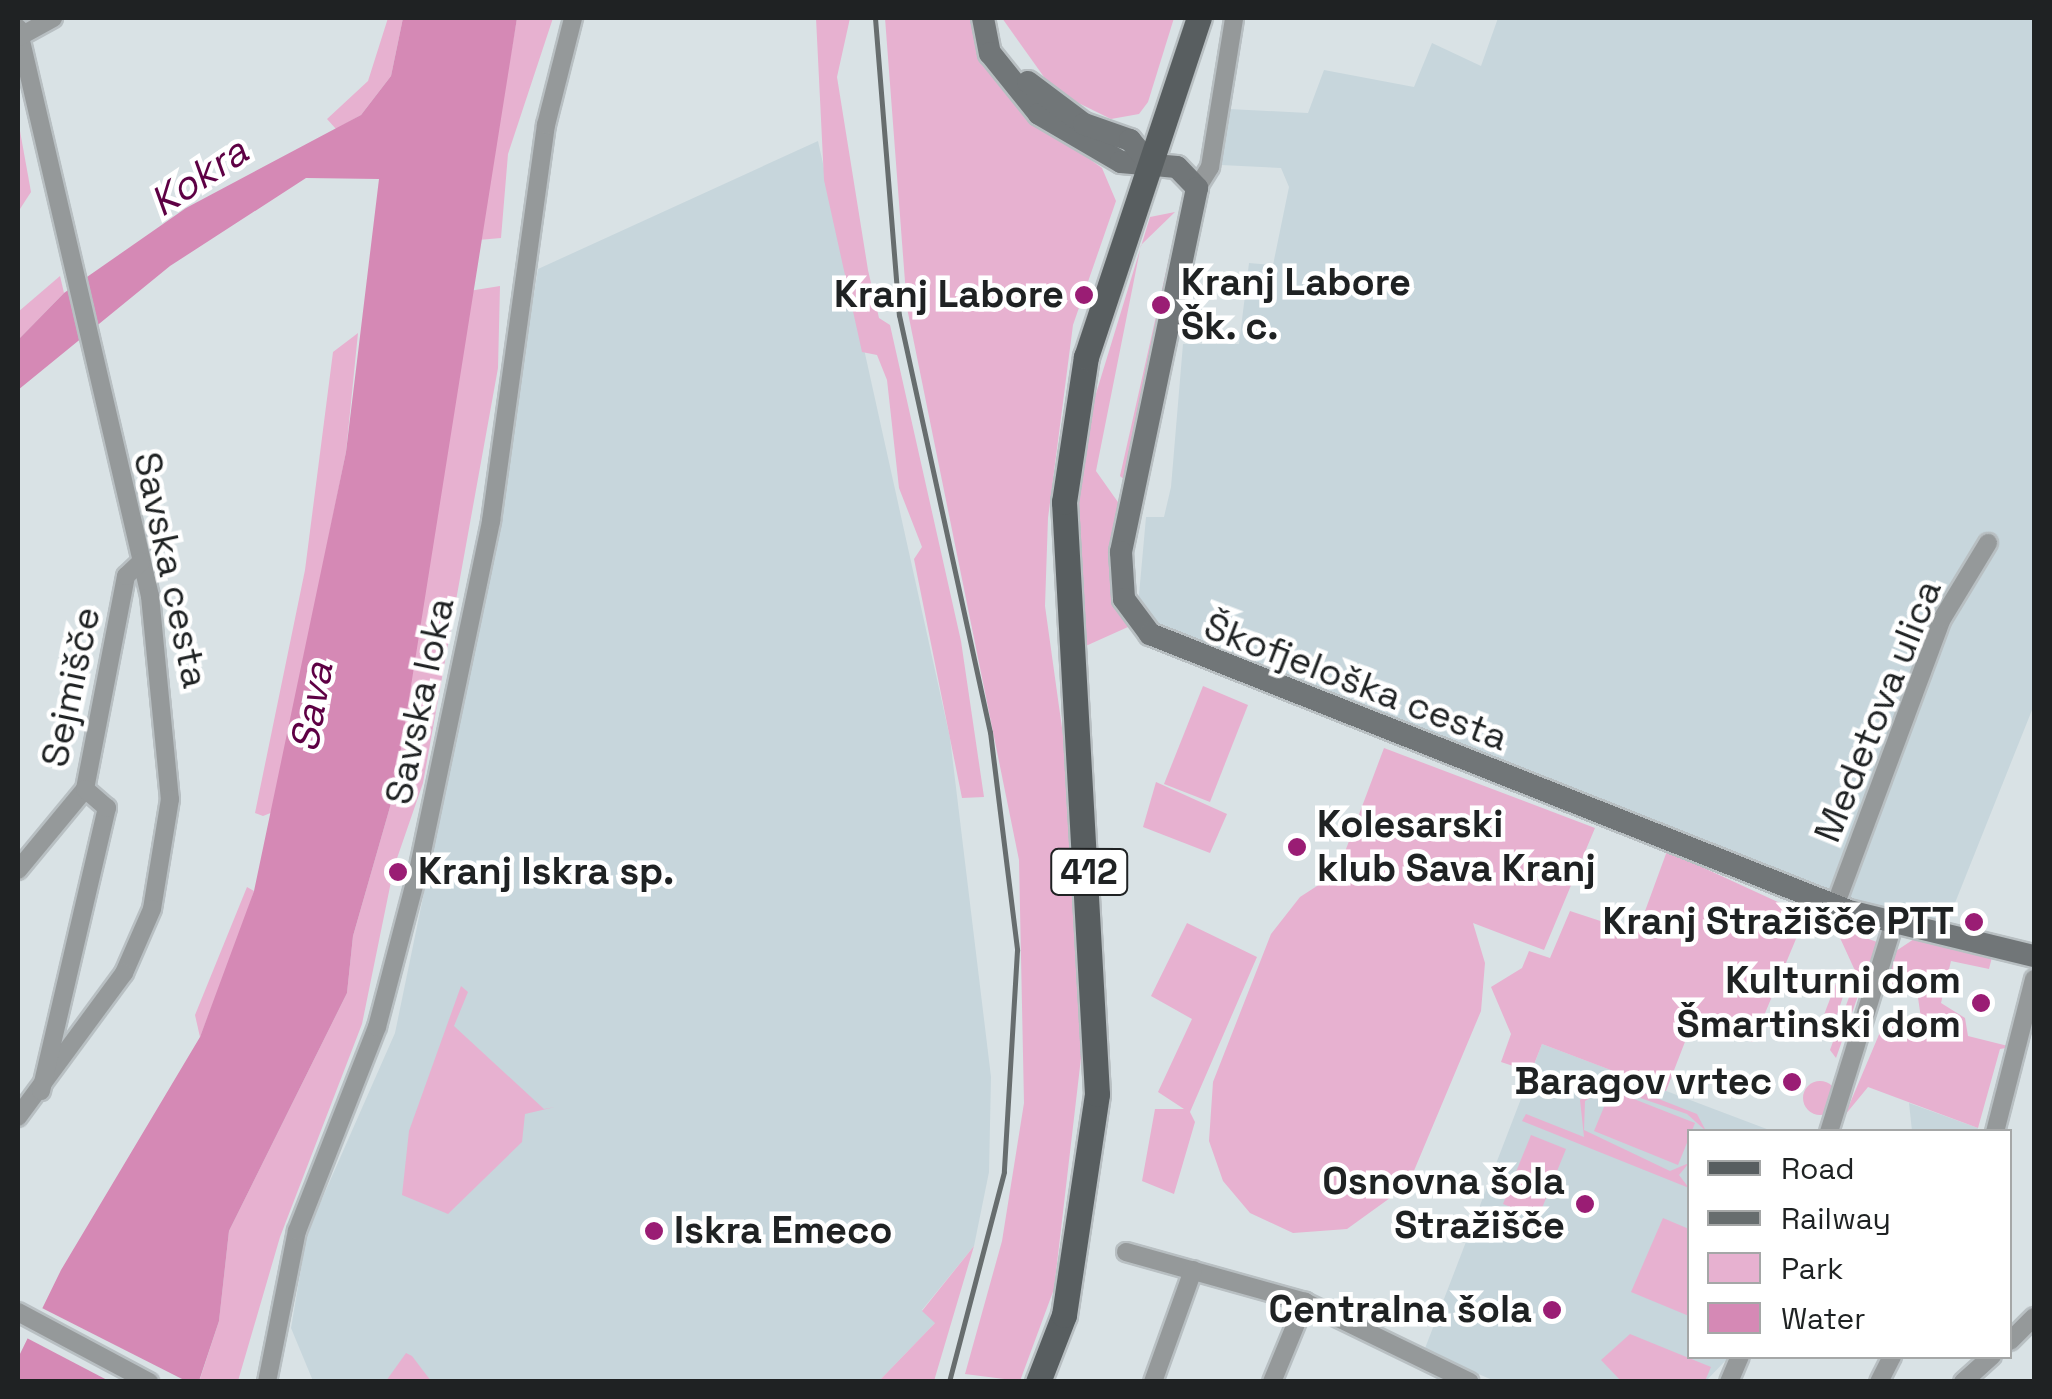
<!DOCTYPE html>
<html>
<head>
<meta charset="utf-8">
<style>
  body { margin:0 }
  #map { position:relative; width:2052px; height:1399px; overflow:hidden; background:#d9e2e5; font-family:"Space Grotesk",sans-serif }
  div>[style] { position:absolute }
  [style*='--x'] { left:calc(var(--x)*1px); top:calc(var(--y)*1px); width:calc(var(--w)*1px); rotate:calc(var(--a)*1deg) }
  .built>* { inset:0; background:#c7d6dc }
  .green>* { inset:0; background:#e7b1d0 }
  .round { border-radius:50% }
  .water>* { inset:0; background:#d589b5 }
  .pier>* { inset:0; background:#d9e2e5 }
  .roads { filter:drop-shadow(2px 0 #b8bfc2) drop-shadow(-2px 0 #b8bfc2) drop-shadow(0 2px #b8bfc2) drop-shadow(0 -2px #b8bfc2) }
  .street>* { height:18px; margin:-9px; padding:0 9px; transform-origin:9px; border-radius:9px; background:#95999a }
  .secondary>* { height:22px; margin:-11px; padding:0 11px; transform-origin:11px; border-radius:11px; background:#717678 }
  .primary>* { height:25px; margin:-12.5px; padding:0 12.5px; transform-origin:12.5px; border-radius:12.5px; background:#585e60 }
  .rail>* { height:5px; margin:-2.5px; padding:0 2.5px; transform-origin:2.5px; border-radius:2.5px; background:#676d6e }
  .dots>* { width:28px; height:28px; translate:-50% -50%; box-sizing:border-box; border:5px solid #fff; border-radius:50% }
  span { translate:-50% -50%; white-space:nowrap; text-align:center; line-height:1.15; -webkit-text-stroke:9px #fff; paint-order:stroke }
  .shield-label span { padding:2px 8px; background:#fff; border:2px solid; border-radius:8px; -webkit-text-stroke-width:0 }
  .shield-label { font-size:35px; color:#1f2223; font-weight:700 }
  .poi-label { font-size:38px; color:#1f2223; font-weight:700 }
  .left { translate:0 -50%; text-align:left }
  .right { translate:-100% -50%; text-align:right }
  .street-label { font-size:38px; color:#1f2223 }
  .water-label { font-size:40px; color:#5e0044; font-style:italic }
  .frame { position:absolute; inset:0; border:20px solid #1f2223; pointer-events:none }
  .legend { position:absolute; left:1687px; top:1129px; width:325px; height:230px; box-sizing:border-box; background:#fff; border:2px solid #a5a7a7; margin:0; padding:12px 18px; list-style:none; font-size:30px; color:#1f2223 }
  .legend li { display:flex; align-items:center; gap:20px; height:50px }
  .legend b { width:50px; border:2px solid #a5a7a7 }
</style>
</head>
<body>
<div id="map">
  <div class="built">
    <div style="clip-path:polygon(1498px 18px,2034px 18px,2034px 705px,1947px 923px,1889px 912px,1169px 640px,1138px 606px,1146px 517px,1164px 517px,1171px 487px,1183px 344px,1239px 344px,1249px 263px,1273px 265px,1289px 187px,1281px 168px,1221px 165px,1229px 109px,1308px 113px,1324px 70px,1414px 87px,1432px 43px,1481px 66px)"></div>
    <div style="clip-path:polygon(818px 141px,950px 738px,991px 1077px,989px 1172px,974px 1246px,922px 1310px,936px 1322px,879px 1381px,313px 1381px,291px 1328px,307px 1233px,395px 1033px,483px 607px,538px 269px)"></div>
    <div style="clip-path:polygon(1542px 1044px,1772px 1131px,1690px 1132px,1690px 1356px,1729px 1357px,1705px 1382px,1495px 1381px,1424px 1351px)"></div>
    <div style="clip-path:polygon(1909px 1103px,1978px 1128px,1977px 1131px,1912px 1131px)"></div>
  </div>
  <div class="green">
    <div style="clip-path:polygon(388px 18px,403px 18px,391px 76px,361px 115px,336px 129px,327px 119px,368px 81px)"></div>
    <div style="clip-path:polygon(517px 18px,553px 18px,508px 154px,501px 238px,478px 240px)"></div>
    <div style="clip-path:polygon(816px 18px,850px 18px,837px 77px,868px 270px,879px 318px,890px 325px,961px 641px,984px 797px,962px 798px,914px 559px,922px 547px,899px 488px,887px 380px,877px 355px,862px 352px,824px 180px)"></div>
    <div style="clip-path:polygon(885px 18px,972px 18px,1031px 117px,1102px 168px,1116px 201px,1073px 325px,1048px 518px,1045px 606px,1068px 771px,1083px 1041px,1054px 1289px,1020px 1381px,965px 1374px,1002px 1241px,1024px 1103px,1019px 860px,907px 308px)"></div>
    <div style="clip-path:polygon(1002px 18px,1174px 18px,1148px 102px,1139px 114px,1111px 119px,1054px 91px)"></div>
    <div style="clip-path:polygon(18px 120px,31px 192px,18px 212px)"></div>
    <div style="clip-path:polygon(1175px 212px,1141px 245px,1096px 471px,1120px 505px,1110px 568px,1128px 627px,1079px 649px,1073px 554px,1087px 423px,1150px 217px)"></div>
    <div style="clip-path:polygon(1172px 245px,1154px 367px,1126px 481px,1120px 476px)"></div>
    <div style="clip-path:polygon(60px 276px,64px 293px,18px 340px,18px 312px)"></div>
    <div style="clip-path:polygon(500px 286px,498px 368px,423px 783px,394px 867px,362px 1024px,280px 1237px,238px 1381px,199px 1382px,219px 1321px,229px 1231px,347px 993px,353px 936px,394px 793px,469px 291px)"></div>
    <div style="clip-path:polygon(358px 333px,346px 452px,273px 812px,263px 816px,255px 813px,305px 570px,333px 352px)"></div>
    <div style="clip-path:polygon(1203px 686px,1248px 705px,1210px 802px,1164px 784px)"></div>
    <div style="clip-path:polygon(1384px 748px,1595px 828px,1544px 950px,1473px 923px,1485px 963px,1481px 1011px,1408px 1185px,1347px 1229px,1293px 1233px,1250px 1213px,1223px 1181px,1209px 1141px,1213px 1082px,1271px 934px,1300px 897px,1351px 864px,1343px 857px)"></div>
    <div style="clip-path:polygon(1156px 782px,1227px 814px,1210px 853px,1143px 827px)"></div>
    <div style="clip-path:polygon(1667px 851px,1806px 915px,1753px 1042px,1693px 1021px,1666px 1091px,1542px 1044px,1531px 1072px,1501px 1062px,1511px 1034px,1491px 987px,1522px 968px,1529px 951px,1550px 958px,1570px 911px,1637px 933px)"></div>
    <div style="clip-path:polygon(247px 887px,254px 891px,240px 934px,200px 1037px,195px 1015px)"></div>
    <div style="clip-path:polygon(1187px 923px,1257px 957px,1190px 1112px,1195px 1122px,1174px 1194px,1142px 1181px,1155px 1109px,1184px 1109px,1158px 1092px,1192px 1019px,1151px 996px)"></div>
    <div style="clip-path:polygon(1835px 927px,1877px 942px,1836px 1058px,1830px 1050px,1857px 975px)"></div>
    <div style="clip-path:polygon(1914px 939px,1992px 957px,1989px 969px,1951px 961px,1941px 1003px,1965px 1018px,1968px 1036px,2012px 1047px,2000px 1049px,1978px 1128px,1868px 1087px,1845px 1115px,1886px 1018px,1917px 1027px,1921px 1018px,1917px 991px,1891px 983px,1882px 991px,1893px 953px)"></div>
    <div style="clip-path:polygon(1841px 970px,1848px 982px,1831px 1032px,1819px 1028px)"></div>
    <div style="clip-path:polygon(461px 986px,468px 992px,454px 1026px,544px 1109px,555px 1107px,525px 1114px,522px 1142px,448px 1214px,402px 1195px,409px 1131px)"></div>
    <div class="round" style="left:1803px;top:1081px;width:34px;height:34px"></div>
    <div style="clip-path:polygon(1618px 1083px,1697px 1114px,1706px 1131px,1687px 1114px,1608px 1087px,1585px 1101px,1584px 1130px,1670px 1171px,1689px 1163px,1679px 1175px,1689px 1188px,1522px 1121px,1526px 1114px,1584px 1137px,1580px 1100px,1593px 1086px)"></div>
    <div style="clip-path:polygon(1611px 1090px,1695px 1123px,1678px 1165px,1594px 1131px)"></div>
    <div style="clip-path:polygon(1531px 1135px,1566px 1149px,1538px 1218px,1503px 1204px)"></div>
    <div style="clip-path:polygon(1663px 1218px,1689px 1229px,1689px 1316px,1631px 1292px)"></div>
    <div style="clip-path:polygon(974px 1246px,934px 1381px,879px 1381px,935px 1323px,922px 1311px)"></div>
    <div style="clip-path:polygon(1630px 1334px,1711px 1367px,1705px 1381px,1621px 1381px,1601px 1360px)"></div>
    <div style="clip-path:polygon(406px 1353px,412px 1356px,431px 1381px,386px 1381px)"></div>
  </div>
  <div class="water">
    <div style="clip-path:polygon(403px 18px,517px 18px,394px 793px,353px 936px,347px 993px,229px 1231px,219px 1321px,199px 1381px,18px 1381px,18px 1358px,61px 1270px,200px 1037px,254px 891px,346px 452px,379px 179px,306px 178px,170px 266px,18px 390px,18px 340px,64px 293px,186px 208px,361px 115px,391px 76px)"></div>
  </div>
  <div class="pier">
    <div style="clip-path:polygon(38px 1306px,186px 1381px,109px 1381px,23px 1336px)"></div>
  </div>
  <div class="roads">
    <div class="street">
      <div style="--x:18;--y:28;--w:583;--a:76.92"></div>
      <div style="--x:150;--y:596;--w:204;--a:84.4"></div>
      <div style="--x:170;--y:799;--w:111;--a:99.3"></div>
      <div style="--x:152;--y:909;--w:70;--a:113.6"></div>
      <div style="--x:124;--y:973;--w:179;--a:126.4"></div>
      <div style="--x:19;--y:37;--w:39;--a:-29"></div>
      <div style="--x:1197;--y:188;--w:25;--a:-58"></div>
      <div style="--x:1210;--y:167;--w:151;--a:-80.8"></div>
      <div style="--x:18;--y:870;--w:105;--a:-50.4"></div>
      <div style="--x:85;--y:789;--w:217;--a:-79.1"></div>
      <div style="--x:126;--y:576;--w:21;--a:-43"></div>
      <div style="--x:1835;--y:906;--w:306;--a:-69.6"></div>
      <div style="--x:1942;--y:619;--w:89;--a:-58.8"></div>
      <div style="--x:41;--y:1091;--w:291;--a:-76.9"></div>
      <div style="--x:107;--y:808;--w:29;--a:-139"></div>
      <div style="--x:1829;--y:1132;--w:217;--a:-72.8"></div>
      <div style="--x:1995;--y:1132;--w:158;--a:-75.7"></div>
      <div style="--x:1126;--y:1252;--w:186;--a:15.6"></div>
      <div style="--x:1305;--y:1302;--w:183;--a:25.9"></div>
      <div style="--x:18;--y:1312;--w:149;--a:28.1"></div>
      <div style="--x:2010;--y:1341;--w:34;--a:-45"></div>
      <div style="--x:267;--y:1382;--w:154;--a:-78.8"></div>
      <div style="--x:297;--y:1231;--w:219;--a:-68.6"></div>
      <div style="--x:377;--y:1027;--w:161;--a:-75.3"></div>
      <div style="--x:418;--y:871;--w:358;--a:-78.2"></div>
      <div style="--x:491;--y:521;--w:400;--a:-82.1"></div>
      <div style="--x:546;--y:125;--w:110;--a:-75.8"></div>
      <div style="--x:1153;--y:1382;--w:119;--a:-70.3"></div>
      <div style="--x:1272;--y:1382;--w:87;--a:-67.6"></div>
      <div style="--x:1729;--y:1382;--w:28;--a:-67"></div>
      <div style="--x:1879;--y:1382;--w:29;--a:-63"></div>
      <div style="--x:1963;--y:1382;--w:39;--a:-42"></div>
    </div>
    <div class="secondary">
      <div style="--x:983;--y:18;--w:36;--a:79"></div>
      <div style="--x:990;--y:53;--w:78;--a:51.2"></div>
      <div style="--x:1039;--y:114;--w:95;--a:30.3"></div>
      <div style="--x:1121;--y:162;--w:56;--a:5.1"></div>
      <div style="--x:1177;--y:167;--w:29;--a:46"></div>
      <div style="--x:1197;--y:188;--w:372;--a:101.8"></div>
      <div style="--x:1121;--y:552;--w:47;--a:86.3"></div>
      <div style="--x:1124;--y:599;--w:44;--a:53.4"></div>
      <div style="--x:1150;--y:634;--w:752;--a:21.62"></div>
      <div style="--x:1849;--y:911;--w:190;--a:13.7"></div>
      <div style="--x:1028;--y:82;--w:70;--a:36.9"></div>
      <div style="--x:1084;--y:124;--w:49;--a:19.2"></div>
      <div style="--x:1130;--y:140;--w:26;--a:50"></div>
    </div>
    <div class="primary">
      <div style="--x:1038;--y:1382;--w:72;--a:-68.8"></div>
      <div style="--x:1064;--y:1315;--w:223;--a:-81.5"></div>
      <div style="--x:1097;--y:1094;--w:593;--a:-93.19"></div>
      <div style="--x:1064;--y:502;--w:147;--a:-81.4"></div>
      <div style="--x:1086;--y:357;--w:357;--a:-71.6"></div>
    </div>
  </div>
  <div class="rail">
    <div style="--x:875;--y:18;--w:298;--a:85.4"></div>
    <div style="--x:899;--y:315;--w:427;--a:77.7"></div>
    <div style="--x:990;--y:732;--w:220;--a:82.9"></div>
    <div style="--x:1017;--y:950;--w:222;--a:93.4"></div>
    <div style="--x:1004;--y:1172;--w:217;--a:104.7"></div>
  </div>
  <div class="dots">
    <div style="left:1084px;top:295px;background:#9a1d74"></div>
    <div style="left:1161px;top:305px;background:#9a1d74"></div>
    <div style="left:1297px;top:847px;background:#9a1d74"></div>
    <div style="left:398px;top:872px;background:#9a1d74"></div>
    <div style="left:1974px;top:922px;background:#9a1d74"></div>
    <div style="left:1981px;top:1003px;background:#9a1d74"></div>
    <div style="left:1792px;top:1082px;background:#9a1d74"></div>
    <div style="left:1585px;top:1204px;background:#9a1d74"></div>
    <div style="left:654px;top:1231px;background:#9a1d74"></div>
    <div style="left:1552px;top:1310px;background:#9a1d74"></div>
  </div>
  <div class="shield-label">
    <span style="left:1089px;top:872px">412</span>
  </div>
  <div class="poi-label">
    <span class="left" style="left:1181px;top:305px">Kranj Labore<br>Šk. c.</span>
    <span class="right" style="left:1064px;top:295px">Kranj Labore</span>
    <span class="left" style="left:1317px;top:847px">Kolesarski<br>klub Sava Kranj</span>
    <span class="left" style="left:418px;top:872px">Kranj Iskra sp.</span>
    <span class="right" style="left:1954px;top:922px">Kranj Stražišče PTT</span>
    <span class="right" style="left:1961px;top:1003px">Kulturni dom<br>Šmartinski dom</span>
    <span class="right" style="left:1772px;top:1082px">Baragov vrtec</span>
    <span class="right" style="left:1565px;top:1204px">Osnovna šola<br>Stražišče</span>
    <span class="left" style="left:674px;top:1231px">Iskra Emeco</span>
    <span class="right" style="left:1532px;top:1310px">Centralna šola</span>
  </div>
  <div class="street-label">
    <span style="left:171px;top:570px;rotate:78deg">Savska cesta</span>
    <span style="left:1356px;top:682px;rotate:21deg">Škofjeloška cesta</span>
    <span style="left:71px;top:687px;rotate:-78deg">Sejmišče</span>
    <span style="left:420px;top:701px;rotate:-78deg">Savska loka</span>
    <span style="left:1878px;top:711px;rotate:-68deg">Medetova ulica</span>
  </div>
  <div class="water-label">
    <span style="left:199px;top:177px;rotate:-34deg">Kokra</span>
    <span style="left:312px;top:707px;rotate:-80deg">Sava</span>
  </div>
  <div class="frame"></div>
  <ul class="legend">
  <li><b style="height:12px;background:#585e60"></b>Road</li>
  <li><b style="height:12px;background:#676d6e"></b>Railway</li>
  <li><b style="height:28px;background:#e7b1d0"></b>Park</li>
  <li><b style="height:28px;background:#d589b5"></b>Water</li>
  </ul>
</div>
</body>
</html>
